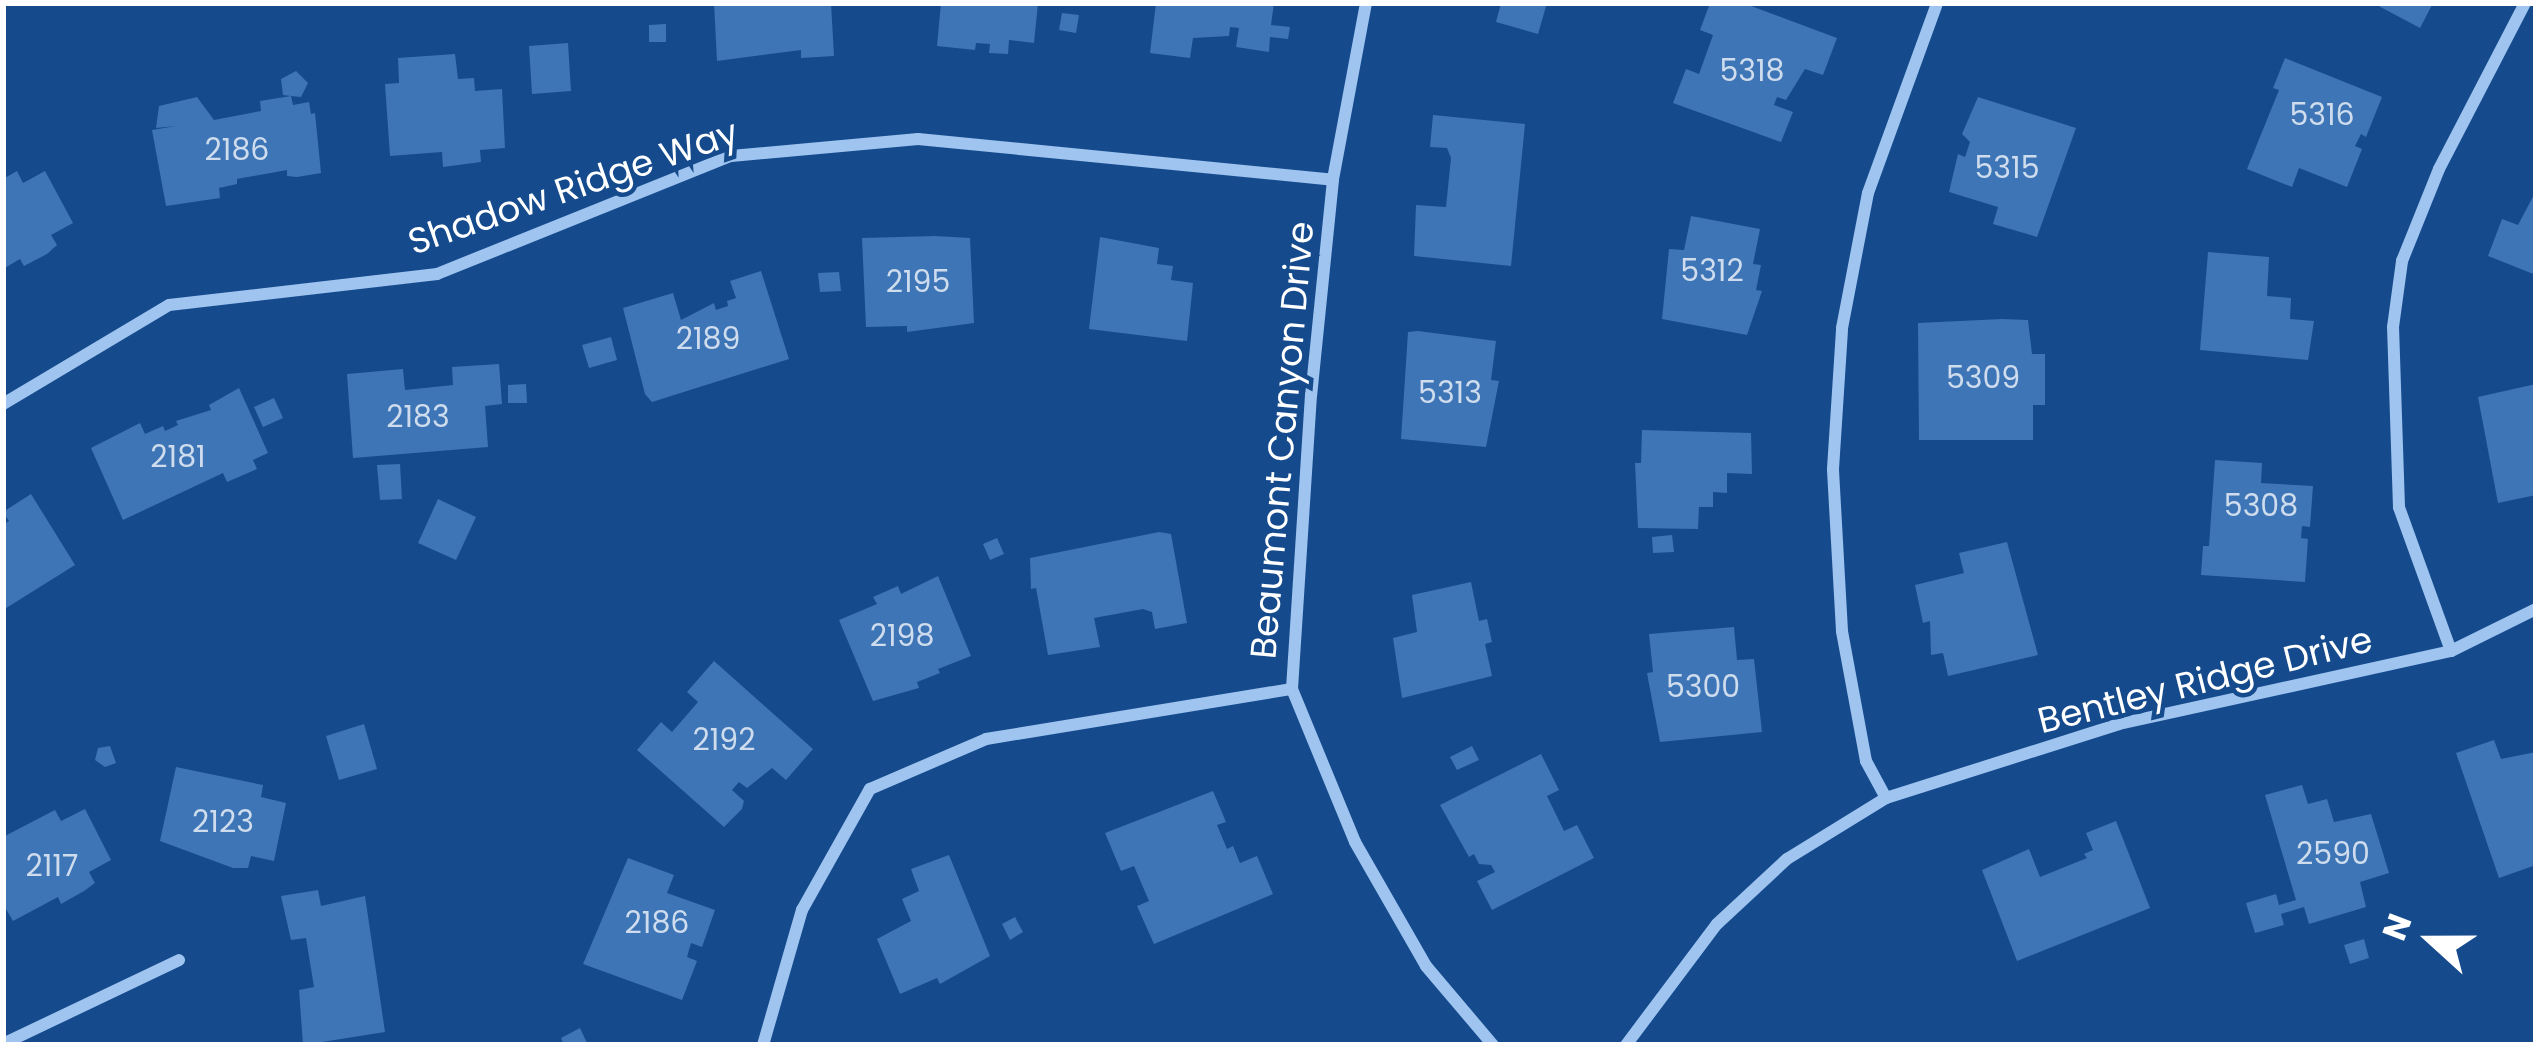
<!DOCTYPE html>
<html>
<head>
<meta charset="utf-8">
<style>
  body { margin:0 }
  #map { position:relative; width:2539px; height:1048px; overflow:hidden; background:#154b8d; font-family:Poppins,sans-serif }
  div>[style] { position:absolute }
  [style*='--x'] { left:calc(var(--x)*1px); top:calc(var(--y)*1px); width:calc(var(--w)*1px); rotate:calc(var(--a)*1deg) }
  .building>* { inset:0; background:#3d75b6 }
  .street>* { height:12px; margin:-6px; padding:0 6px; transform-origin:6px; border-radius:6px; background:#9fc4f0 }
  span { translate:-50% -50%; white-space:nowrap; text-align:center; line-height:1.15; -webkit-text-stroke:9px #154b8d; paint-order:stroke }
  .number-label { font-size:30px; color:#cedced }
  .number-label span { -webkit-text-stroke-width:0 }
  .street-label { font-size:36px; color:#fff }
  .frame { position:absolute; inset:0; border:6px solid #fff; pointer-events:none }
  .north { position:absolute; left:2371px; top:880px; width:120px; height:120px; -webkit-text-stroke:9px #154b8d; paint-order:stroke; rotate:291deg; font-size:33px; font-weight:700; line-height:48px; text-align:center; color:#fff }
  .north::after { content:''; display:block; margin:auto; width:42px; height:54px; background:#fff; clip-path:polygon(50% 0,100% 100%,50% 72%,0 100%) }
</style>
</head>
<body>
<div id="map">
  <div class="building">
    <div style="clip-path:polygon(714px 3px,831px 3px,834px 56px,801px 58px,801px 50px,717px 61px)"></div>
    <div style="clip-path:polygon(941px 3px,1038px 3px,1034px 43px,1009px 40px,1008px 54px,989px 53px,990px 44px,976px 43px,975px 50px,937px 46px)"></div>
    <div style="clip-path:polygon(1156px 3px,1274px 3px,1271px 25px,1290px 27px,1288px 39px,1270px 37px,1269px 52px,1236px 47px,1239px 28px,1230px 27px,1229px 36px,1193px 38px,1190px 58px,1150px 53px)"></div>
    <div style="clip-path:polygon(1501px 3px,1547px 3px,1538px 34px,1496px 22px)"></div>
    <div style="clip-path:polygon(1710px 3px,1743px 3px,1837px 38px,1823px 75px,1805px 69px,1786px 100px,1777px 97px,1774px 105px,1793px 112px,1781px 142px,1673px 103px,1686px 69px,1699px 74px,1713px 35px,1700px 30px)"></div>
    <div style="clip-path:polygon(2373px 3px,2433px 3px,2420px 28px)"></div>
    <div style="clip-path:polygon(1062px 13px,1079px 15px,1076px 33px,1059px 30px)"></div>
    <div style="clip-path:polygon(666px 24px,666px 42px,649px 42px,649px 25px)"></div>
    <div style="clip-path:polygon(568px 43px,571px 91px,532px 94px,529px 46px)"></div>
    <div style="clip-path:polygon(455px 54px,458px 79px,474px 78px,475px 91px,502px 89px,505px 148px,480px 150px,481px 162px,443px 167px,442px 152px,390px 156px,385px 84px,399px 83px,398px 58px)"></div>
    <div style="clip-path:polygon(2285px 58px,2382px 97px,2366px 137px,2361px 134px,2355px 146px,2362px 149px,2347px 187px,2299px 168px,2292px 187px,2247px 169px,2279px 90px,2273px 88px)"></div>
    <div style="clip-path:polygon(296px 71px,308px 83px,301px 97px,291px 96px,293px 105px,309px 102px,311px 114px,315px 113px,321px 173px,297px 177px,287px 176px,287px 170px,237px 179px,237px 184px,219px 188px,220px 198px,166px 206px,152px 130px,176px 126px,156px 128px,159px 106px,197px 97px,214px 120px,261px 111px,260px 101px,291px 96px,283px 95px,281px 79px)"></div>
    <div style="clip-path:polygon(1978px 97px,2076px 128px,2037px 237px,1993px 224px,1998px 207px,1949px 192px,1958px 154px,1965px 157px,1970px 142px,1962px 134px)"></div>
    <div style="clip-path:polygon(1433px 115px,1525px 124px,1511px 266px,1414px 256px,1416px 205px,1446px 207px,1451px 158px,1447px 148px,1430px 147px)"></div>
    <div style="clip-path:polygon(17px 171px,23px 183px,45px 171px,73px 223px,51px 235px,57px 245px,47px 254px,24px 266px,20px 259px,3px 269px,3px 179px)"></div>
    <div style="clip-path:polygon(2536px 191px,2536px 275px,2488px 256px,2502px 219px,2518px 225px)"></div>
    <div style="clip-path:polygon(1691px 216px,1760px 229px,1753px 264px,1761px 265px,1756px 290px,1762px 291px,1747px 335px,1662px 319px,1669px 249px,1684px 250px)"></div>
    <div style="clip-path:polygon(935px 236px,970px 238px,974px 323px,907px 332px,907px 326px,866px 327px,862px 238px)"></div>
    <div style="clip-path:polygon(1100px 237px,1159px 248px,1157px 264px,1173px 266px,1171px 280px,1193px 283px,1187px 341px,1089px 329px)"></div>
    <div style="clip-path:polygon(2208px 252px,2269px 257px,2267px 296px,2291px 298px,2290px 319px,2314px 321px,2308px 360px,2200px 350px)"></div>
    <div style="clip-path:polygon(761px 271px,789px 359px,652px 402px,645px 394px,623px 308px,673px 293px,681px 320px,714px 303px,716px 310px,728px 306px,727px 301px,736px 298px,730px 281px)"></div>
    <div style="clip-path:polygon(839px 272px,841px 291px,820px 292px,818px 273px)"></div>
    <div style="clip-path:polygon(2002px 319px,2028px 320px,2032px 354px,2045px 354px,2045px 405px,2033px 405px,2033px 440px,1919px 440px,1918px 323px)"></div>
    <div style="clip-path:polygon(1418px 331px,1496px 341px,1491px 380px,1499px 381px,1486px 447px,1401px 439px,1408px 332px)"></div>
    <div style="clip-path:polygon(611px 337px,617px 360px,589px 368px,582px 345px)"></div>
    <div style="clip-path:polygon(499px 364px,502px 404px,485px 406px,488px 447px,353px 458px,347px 374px,403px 369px,405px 390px,453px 385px,452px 367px)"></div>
    <div style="clip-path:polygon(526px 384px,527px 403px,508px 403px,508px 385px)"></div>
    <div style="clip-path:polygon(2536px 384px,2536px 495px,2498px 503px,2478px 397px)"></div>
    <div style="clip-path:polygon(239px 388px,268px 453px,253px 460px,257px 469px,227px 482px,223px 473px,123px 520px,91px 448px,140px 423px,145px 434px,163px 426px,165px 431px,178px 425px,176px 421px,211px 410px,209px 405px)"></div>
    <div style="clip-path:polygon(274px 398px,283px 418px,263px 427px,254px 407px)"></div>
    <div style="clip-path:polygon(1642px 430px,1751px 433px,1752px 474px,1727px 473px,1727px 493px,1713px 492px,1713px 507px,1699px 507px,1698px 529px,1638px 528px,1635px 463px,1641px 463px)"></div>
    <div style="clip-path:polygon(2215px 460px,2262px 463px,2261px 483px,2313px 486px,2310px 527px,2302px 526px,2301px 538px,2308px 539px,2305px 582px,2201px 575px,2203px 546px,2209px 546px)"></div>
    <div style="clip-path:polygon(400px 464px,402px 499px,380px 500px,377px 465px)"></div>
    <div style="clip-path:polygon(31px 494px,75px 565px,3px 610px,3px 525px,9px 521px,3px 512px)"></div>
    <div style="clip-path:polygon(438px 499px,476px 517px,456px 560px,418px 543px)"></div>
    <div style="clip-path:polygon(1159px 532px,1171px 534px,1187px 623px,1155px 629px,1152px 612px,1143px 609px,1094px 618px,1100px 647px,1048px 655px,1036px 588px,1031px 589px,1030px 558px)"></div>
    <div style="clip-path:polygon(1672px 535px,1674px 552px,1653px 553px,1652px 537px)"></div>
    <div style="clip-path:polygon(997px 538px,1004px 554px,990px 560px,983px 544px)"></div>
    <div style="clip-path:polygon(2007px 542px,2038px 655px,1948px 676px,1943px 653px,1931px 655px,1930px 621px,1923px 623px,1915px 585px,1964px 573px,1959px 553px)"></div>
    <div style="clip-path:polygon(938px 576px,971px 656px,938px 669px,940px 673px,917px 682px,919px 688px,873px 701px,839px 620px,877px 604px,873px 597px,898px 586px,901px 594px)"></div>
    <div style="clip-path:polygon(1471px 582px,1479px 621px,1487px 619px,1492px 642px,1485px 644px,1492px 676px,1402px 698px,1393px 638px,1417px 632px,1412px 595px)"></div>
    <div style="clip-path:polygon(1734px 627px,1737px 660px,1754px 659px,1762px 732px,1660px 742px,1647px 673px,1653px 672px,1649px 634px)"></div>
    <div style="clip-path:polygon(714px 661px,813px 749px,786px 780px,772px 768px,747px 788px,739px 782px,732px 790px,744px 801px,742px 809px,724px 827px,637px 750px,661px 722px,672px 732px,698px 702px,687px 692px)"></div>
    <div style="clip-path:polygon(364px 724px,377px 769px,339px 780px,326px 736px)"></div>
    <div style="clip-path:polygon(2494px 740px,2501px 759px,2536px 752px,2536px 865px,2499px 878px,2456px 753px)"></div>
    <div style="clip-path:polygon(110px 746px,116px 763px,105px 767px,95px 760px,98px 748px)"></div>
    <div style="clip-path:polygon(1472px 746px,1479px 760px,1457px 770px,1450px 757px)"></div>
    <div style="clip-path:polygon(1541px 754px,1559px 790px,1547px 796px,1564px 831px,1577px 825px,1594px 858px,1492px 910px,1477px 881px,1495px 872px,1491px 865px,1479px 864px,1474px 854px,1469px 857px,1440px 805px)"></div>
    <div style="clip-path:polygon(176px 767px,263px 785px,261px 797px,286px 803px,274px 861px,251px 856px,248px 868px,233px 868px,160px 841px)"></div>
    <div style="clip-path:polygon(2302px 785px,2308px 804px,2327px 799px,2334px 822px,2371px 814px,2389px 873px,2360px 882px,2366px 907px,2309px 924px,2304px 907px,2281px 914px,2284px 925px,2255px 933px,2246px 903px,2276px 894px,2279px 905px,2296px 900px,2265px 795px)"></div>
    <div style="clip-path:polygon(1213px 791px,1226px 822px,1217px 825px,1227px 849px,1233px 846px,1240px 863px,1257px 856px,1273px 894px,1154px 944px,1137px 906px,1149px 901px,1134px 866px,1121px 871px,1105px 833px)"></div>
    <div style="clip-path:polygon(85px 809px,111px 860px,89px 872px,95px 883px,84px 891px,61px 904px,58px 897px,13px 921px,3px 904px,3px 837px,55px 810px,61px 821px)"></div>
    <div style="clip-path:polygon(2116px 821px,2150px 908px,2017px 961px,1982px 870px,2029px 849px,2040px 877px,2087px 858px,2084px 854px,2093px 850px,2086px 833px)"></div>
    <div style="clip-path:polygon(949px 855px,990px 956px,940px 984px,937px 978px,900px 994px,877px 939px,911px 921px,902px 899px,919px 891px,911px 869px)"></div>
    <div style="clip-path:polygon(628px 858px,674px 875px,667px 893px,715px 910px,702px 947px,691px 943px,687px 957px,697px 961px,682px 1000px,583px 964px)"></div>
    <div style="clip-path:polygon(318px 890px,321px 906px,365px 896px,385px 1032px,303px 1045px,299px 990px,314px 987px,306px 938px,291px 940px,281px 896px)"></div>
    <div style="clip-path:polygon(1015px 917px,1023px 932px,1010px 940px,1002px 924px)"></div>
    <div style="clip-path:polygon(2364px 939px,2369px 958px,2350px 964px,2344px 945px)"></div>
    <div style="clip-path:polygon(580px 1028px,587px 1043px,564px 1045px,561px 1038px)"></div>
  </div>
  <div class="street">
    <div style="--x:1366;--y:3;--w:180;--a:100.6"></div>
    <div style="--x:1333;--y:180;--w:216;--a:95.8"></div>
    <div style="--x:1311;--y:395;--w:295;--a:93.7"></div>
    <div style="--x:1292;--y:689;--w:165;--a:67.6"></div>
    <div style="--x:1355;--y:842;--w:143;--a:60.2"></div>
    <div style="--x:1426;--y:966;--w:104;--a:49.7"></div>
    <div style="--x:3;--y:404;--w:193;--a:-30.8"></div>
    <div style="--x:169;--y:305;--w:270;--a:-6.6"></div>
    <div style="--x:437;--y:274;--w:317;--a:-21.9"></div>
    <div style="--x:731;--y:156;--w:188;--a:-5.2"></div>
    <div style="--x:918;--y:139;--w:417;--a:5.6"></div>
    <div style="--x:2451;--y:651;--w:153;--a:-109.9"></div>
    <div style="--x:2399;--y:507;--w:180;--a:-91.9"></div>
    <div style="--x:2393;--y:327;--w:67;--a:-82.2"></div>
    <div style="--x:2402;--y:261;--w:99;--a:-68.1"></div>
    <div style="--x:2439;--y:169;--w:187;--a:-62.6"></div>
    <div style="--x:1886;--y:798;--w:42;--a:-118.4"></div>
    <div style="--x:1866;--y:761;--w:132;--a:-100.5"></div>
    <div style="--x:1842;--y:631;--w:162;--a:-93.2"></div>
    <div style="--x:1833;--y:469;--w:141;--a:-86.3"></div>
    <div style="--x:1842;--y:328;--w:137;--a:-79.1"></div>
    <div style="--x:1868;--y:193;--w:202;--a:-70"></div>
    <div style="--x:3;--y:1044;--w:195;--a:-25.5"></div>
    <div style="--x:763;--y:1045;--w:141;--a:-73.9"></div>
    <div style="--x:802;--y:910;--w:139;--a:-60.7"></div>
    <div style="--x:870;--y:789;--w:126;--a:-23.3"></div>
    <div style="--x:986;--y:739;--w:310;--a:-9.3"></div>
    <div style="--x:1626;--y:1045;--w:151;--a:-53.1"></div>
    <div style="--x:1717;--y:924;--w:96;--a:-42.9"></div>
    <div style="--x:1787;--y:859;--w:116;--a:-31.6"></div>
    <div style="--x:1886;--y:798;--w:244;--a:-17.6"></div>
    <div style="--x:2119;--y:724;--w:340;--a:-12.4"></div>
    <div style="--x:2451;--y:651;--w:95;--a:-26.3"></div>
  </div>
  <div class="number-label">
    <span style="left:1752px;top:71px">5318</span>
    <span style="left:2322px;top:115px">5316</span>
    <span style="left:237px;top:150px">2186</span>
    <span style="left:2007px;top:168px">5315</span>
    <span style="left:1712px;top:271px">5312</span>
    <span style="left:918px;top:282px">2195</span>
    <span style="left:708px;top:339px">2189</span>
    <span style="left:1983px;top:378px">5309</span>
    <span style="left:1450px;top:393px">5313</span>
    <span style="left:418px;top:417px">2183</span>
    <span style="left:178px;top:457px">2181</span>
    <span style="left:2261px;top:506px">5308</span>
    <span style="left:902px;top:636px">2198</span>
    <span style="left:1703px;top:687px">5300</span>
    <span style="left:724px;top:740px">2192</span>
    <span style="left:223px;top:822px">2123</span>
    <span style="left:2333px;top:854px">2590</span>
    <span style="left:52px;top:866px">2117</span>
    <span style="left:657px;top:923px">2186</span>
  </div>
  <div class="street-label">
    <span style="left:573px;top:187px;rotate:-19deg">Shadow Ridge Way</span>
    <span style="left:1282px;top:440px;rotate:-85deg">Beaumont Canyon Drive</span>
    <span style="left:2205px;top:680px;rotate:-14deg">Bentley Ridge Drive</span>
  </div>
  <div class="frame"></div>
  <div class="north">N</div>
</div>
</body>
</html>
